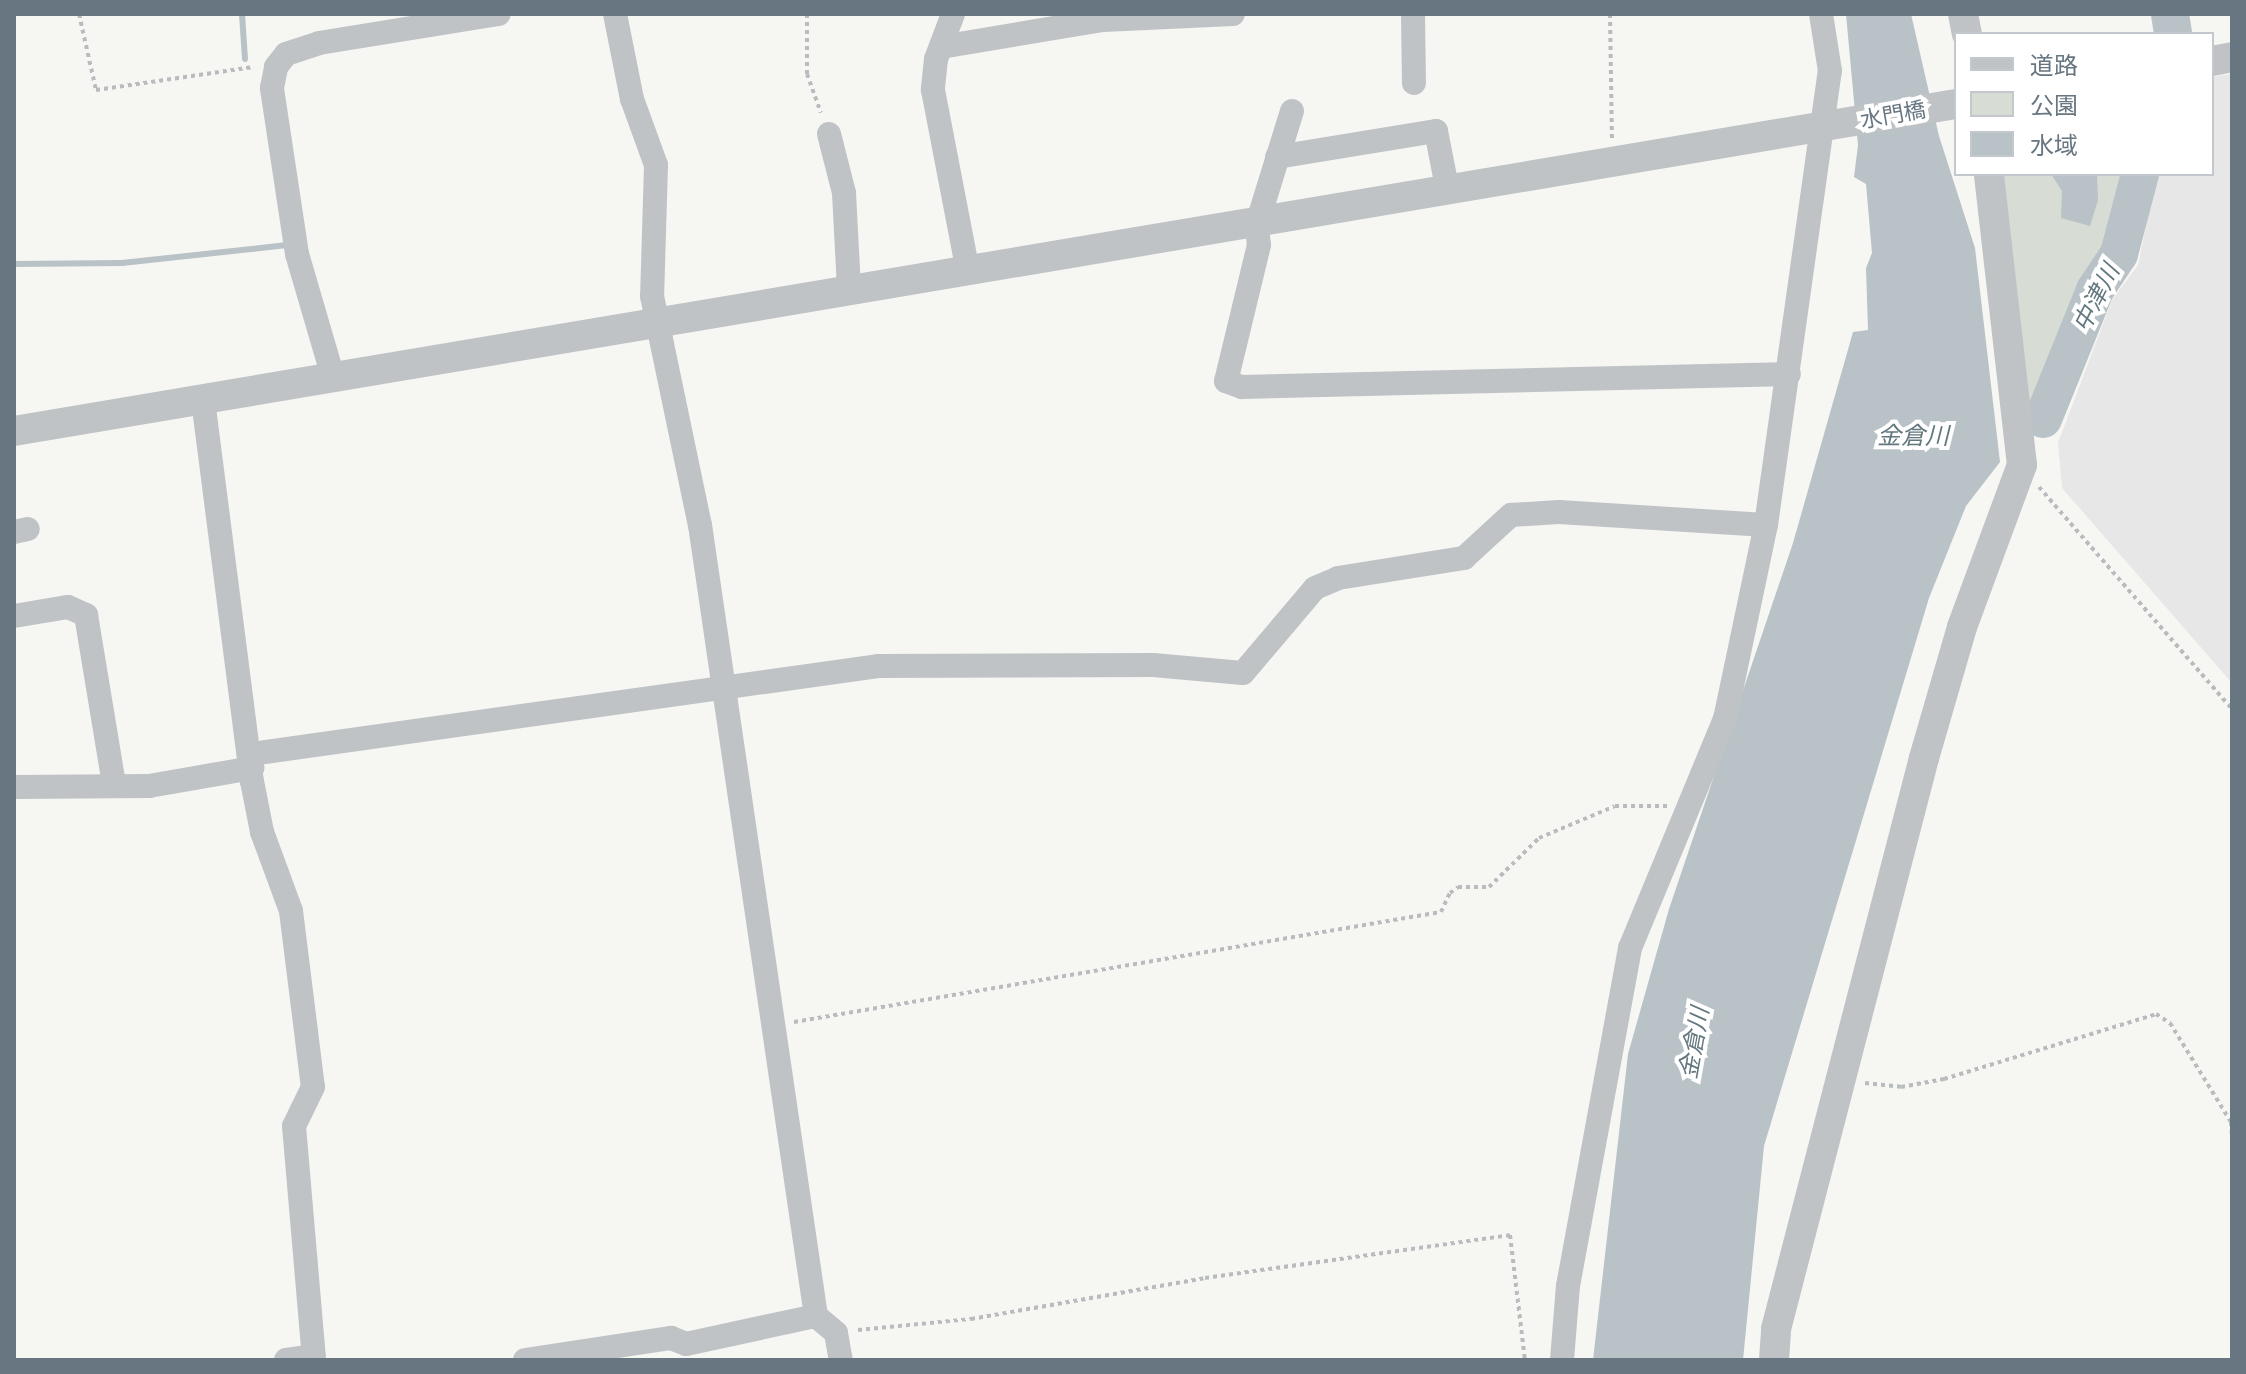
<!DOCTYPE html>
<html>
<head>
<meta charset="utf-8">
<style>
  body { margin:0 }
  #map { position:relative; width:2246px; height:1374px; overflow:hidden; background:#f6f6f3; font-family:Poppins,"Noto Sans JP",sans-serif }
  div>[style] { position:absolute }
  [style*='--x'] { left:calc(var(--x)*1px); top:calc(var(--y)*1px); width:calc(var(--w)*1px); rotate:calc(var(--a)*1deg) }
  .built>* { inset:0; background:#e6e7e6 }
  .green>* { inset:0; background:#d7dcd4 }
  .water>* { inset:0; background:#b8c2c7 }
  .stream>* { height:6px; margin:-3px; padding:0 3px; transform-origin:3px; border-radius:3px; background:#b8c2c7 }
  .river>* { height:38px; margin:-19px; padding:0 19px; transform-origin:19px; border-radius:19px; background:#b8c2c7 }
  .path>* { height:4px; margin-top:-2px; transform-origin:0; background:repeating-linear-gradient(90deg,#b9bcbe 0 4px,transparent 0 8px) }
  .minor>* { height:24px; margin:-12px; padding:0 12px; transform-origin:12px; border-radius:12px; background:#bfc3c6 }
  .tertiary>* { height:30px; margin:-15px; padding:0 15px; transform-origin:15px; border-radius:15px; background:#bfc3c6 }
  span { translate:-50% -50%; white-space:nowrap; text-align:center; line-height:1.15; -webkit-text-stroke:8px #fff; paint-order:stroke }
  .street-label { font-size:22px; color:#677681 }
  .water-label { font-size:24px; color:#63777e; font-style:italic }
  .frame { position:absolute; inset:0; border:16px solid #677681; pointer-events:none }
  .legend { position:absolute; left:1954px; top:32px; width:260px; height:144px; box-sizing:border-box; background:#fff; border:2px solid #c2c8cd; margin:0; padding:10px 14px; list-style:none; font-size:24px; color:#677681 }
  .legend li { display:flex; align-items:center; gap:16px; height:40px }
  .legend b { width:40px; border:2px solid #c2c8cd }
</style>
</head>
<body>
<div id="map">
  <div class="built">
    <div style="clip-path:polygon(2232px 74px,2232px 683px,2062px 488px,2058px 443px,2112px 300px,2138px 265px,2157px 174px,2212px 174px,2212px 77px)"></div>
  </div>
  <div class="green">
    <div style="clip-path:polygon(1999px 174px,2131px 174px,2122px 222px,2106px 262px,2090px 287px,2042px 409px,2031px 416px)"></div>
  </div>
  <div class="water">
    <div style="clip-path:polygon(1846px 14px,1911px 14px,1939px 136px,1975px 248px,2000px 462px,1966px 506px,1929px 598px,1764px 1146px,1743px 1360px,1593px 1360px,1628px 1054px,1669px 909px,1793px 543px,1853px 332px,1868px 330px,1866px 268px,1872px 253px,1866px 184px,1854px 177px,1858px 145px)"></div>
    <div style="clip-path:polygon(2051px 174px,2097px 174px,2098px 200px,2090px 226px,2061px 218px,2062px 191px)"></div>
  </div>
  <div class="stream">
    <div style="--x:242;--y:14;--w:45;--a:86.2"></div>
    <div style="--x:14;--y:264;--w:108;--a:-0.5"></div>
    <div style="--x:122;--y:263;--w:168;--a:-6.2"></div>
  </div>
  <div class="river">
    <div style="--x:2170;--y:14;--w:20;--a:81"></div>
    <div style="--x:2043;--y:419;--w:139;--a:-68"></div>
    <div style="--x:2095;--y:290;--w:43;--a:-56.3"></div>
    <div style="--x:2119;--y:254;--w:83;--a:-75.3"></div>
  </div>
  <div class="path">
    <div style="--x:79;--y:14;--w:78;--a:77.4"></div>
    <div style="--x:96;--y:90;--w:159;--a:-8.3"></div>
    <div style="--x:807;--y:14;--w:60;--a:90"></div>
    <div style="--x:807;--y:74;--w:41;--a:70.3"></div>
    <div style="--x:1610;--y:14;--w:125;--a:89.1"></div>
    <div style="--x:2039;--y:487;--w:294;--a:49"></div>
    <div style="--x:794;--y:1022;--w:656;--a:-9.65"></div>
    <div style="--x:1441;--y:912;--w:21;--a:-65"></div>
    <div style="--x:1450;--y:893;--w:10;--a:-37"></div>
    <div style="--x:1458;--y:887;--w:31;--a:0"></div>
    <div style="--x:1489;--y:887;--w:70;--a:-44.4"></div>
    <div style="--x:1539;--y:838;--w:82;--a:-22.8"></div>
    <div style="--x:1615;--y:806;--w:52;--a:0"></div>
    <div style="--x:1865;--y:1083;--w:36;--a:6"></div>
    <div style="--x:1901;--y:1087;--w:44;--a:-10.5"></div>
    <div style="--x:1944;--y:1079;--w:222;--a:-17"></div>
    <div style="--x:2156;--y:1014;--w:17;--a:33"></div>
    <div style="--x:2170;--y:1023;--w:116;--a:58.4"></div>
    <div style="--x:2231;--y:1122;--w:15;--a:86"></div>
    <div style="--x:858;--y:1330;--w:114;--a:-5.6"></div>
    <div style="--x:971;--y:1319;--w:238;--a:-9.9"></div>
    <div style="--x:1205;--y:1278;--w:308;--a:-8"></div>
    <div style="--x:1510;--y:1235;--w:126;--a:83.2"></div>
  </div>
  <div class="minor">
    <div style="--x:615;--y:14;--w:87;--a:78.7"></div>
    <div style="--x:632;--y:99;--w:70;--a:70"></div>
    <div style="--x:656;--y:165;--w:131;--a:91.7"></div>
    <div style="--x:652;--y:296;--w:234;--a:78.2"></div>
    <div style="--x:700;--y:525;--w:799;--a:81.66"></div>
    <div style="--x:816;--y:1316;--w:26;--a:40"></div>
    <div style="--x:836;--y:1333;--w:27;--a:80"></div>
    <div style="--x:953;--y:14;--w:48;--a:110.7"></div>
    <div style="--x:936;--y:59;--w:31;--a:96"></div>
    <div style="--x:933;--y:90;--w:185;--a:79.1"></div>
    <div style="--x:1413;--y:14;--w:69;--a:89.2"></div>
    <div style="--x:941;--y:47;--w:164;--a:-9.5"></div>
    <div style="--x:1103;--y:20;--w:130;--a:-2.6"></div>
    <div style="--x:1292;--y:111;--w:118;--a:107.2"></div>
    <div style="--x:1257;--y:224;--w:21;--a:85"></div>
    <div style="--x:1259;--y:245;--w:140;--a:103.6"></div>
    <div style="--x:1226;--y:381;--w:17;--a:21"></div>
    <div style="--x:1242;--y:387;--w:547;--a:-1.36"></div>
    <div style="--x:829;--y:134;--w:61;--a:75.7"></div>
    <div style="--x:844;--y:193;--w:97;--a:87"></div>
    <div style="--x:1277;--y:157;--w:161;--a:-9.3"></div>
    <div style="--x:1436;--y:131;--w:62;--a:78.9"></div>
    <div style="--x:333;--y:377;--w:128;--a:-106.3"></div>
    <div style="--x:297;--y:254;--w:168;--a:-98.6"></div>
    <div style="--x:272;--y:88;--w:21;--a:-79"></div>
    <div style="--x:276;--y:67;--w:16;--a:-52"></div>
    <div style="--x:286;--y:54;--w:35;--a:-18"></div>
    <div style="--x:319;--y:43;--w:182;--a:-9.2"></div>
    <div style="--x:203;--y:400;--w:384;--a:82.7"></div>
    <div style="--x:252;--y:781;--w:52;--a:78.9"></div>
    <div style="--x:262;--y:832;--w:84;--a:69.8"></div>
    <div style="--x:291;--y:911;--w:177;--a:82.9"></div>
    <div style="--x:313;--y:1087;--w:43;--a:116"></div>
    <div style="--x:294;--y:1126;--w:235;--a:85.1"></div>
    <div style="--x:14;--y:532;--w:14;--a:-12"></div>
    <div style="--x:14;--y:616;--w:55;--a:-9.5"></div>
    <div style="--x:68;--y:607;--w:20;--a:24"></div>
    <div style="--x:86;--y:615;--w:172;--a:80.6"></div>
    <div style="--x:251;--y:754;--w:633;--a:-7.99"></div>
    <div style="--x:878;--y:666;--w:275;--a:-0.2"></div>
    <div style="--x:1153;--y:665;--w:90;--a:5.1"></div>
    <div style="--x:1243;--y:673;--w:111;--a:-49.7"></div>
    <div style="--x:1315;--y:588;--w:25;--a:-23"></div>
    <div style="--x:1338;--y:578;--w:128;--a:-9"></div>
    <div style="--x:1464;--y:558;--w:64;--a:-42.5"></div>
    <div style="--x:1511;--y:515;--w:48;--a:-3.6"></div>
    <div style="--x:1559;--y:512;--w:207;--a:3.6"></div>
    <div style="--x:14;--y:787;--w:135;--a:-0.4"></div>
    <div style="--x:149;--y:786;--w:105;--a:-9.9"></div>
    <div style="--x:286;--y:1360;--w:28;--a:-8"></div>
    <div style="--x:525;--y:1360;--w:148;--a:-8.6"></div>
    <div style="--x:671;--y:1338;--w:16;--a:22"></div>
    <div style="--x:686;--y:1344;--w:133;--a:-12.2"></div>
    <div style="--x:1562;--y:1360;--w:74;--a:-85.4"></div>
    <div style="--x:1568;--y:1286;--w:344;--a:-79.6"></div>
    <div style="--x:1630;--y:948;--w:248;--a:-67.5"></div>
    <div style="--x:1725;--y:719;--w:198;--a:-78.1"></div>
    <div style="--x:1766;--y:525;--w:458;--a:-82"></div>
    <div style="--x:1830;--y:71;--w:58;--a:-99"></div>
  </div>
  <div class="tertiary">
    <div style="--x:1963;--y:14;--w:20;--a:79"></div>
    <div style="--x:2212;--y:61;--w:20;--a:-11"></div>
    <div style="--x:14;--y:431;--w:1969;--a:-9.56"></div>
    <div style="--x:1774;--y:1360;--w:31;--a:-86"></div>
    <div style="--x:1776;--y:1329;--w:590;--a:-75.47"></div>
    <div style="--x:1924;--y:758;--w:136;--a:-73.8"></div>
    <div style="--x:1962;--y:627;--w:173;--a:-69.7"></div>
    <div style="--x:2022;--y:465;--w:293;--a:-96.5"></div>
  </div>
  <div class="street-label">
    <span style="left:1893px;top:115px;rotate:-10deg">水門橋</span>
  </div>
  <div class="water-label">
    <span style="left:2096px;top:298px;rotate:-63deg">中津川</span>
    <span style="left:1913px;top:436px">金倉川</span>
    <span style="left:1694px;top:1043px;rotate:-80deg">金倉川</span>
  </div>
  <div class="frame"></div>
  <ul class="legend">
  <li><b style="height:10px;background:#bfc3c6"></b>道路</li>
  <li><b style="height:22px;background:#d7dcd4"></b>公園</li>
  <li><b style="height:22px;background:#b8c2c7"></b>水域</li>
  </ul>
</div>
</body>
</html>
